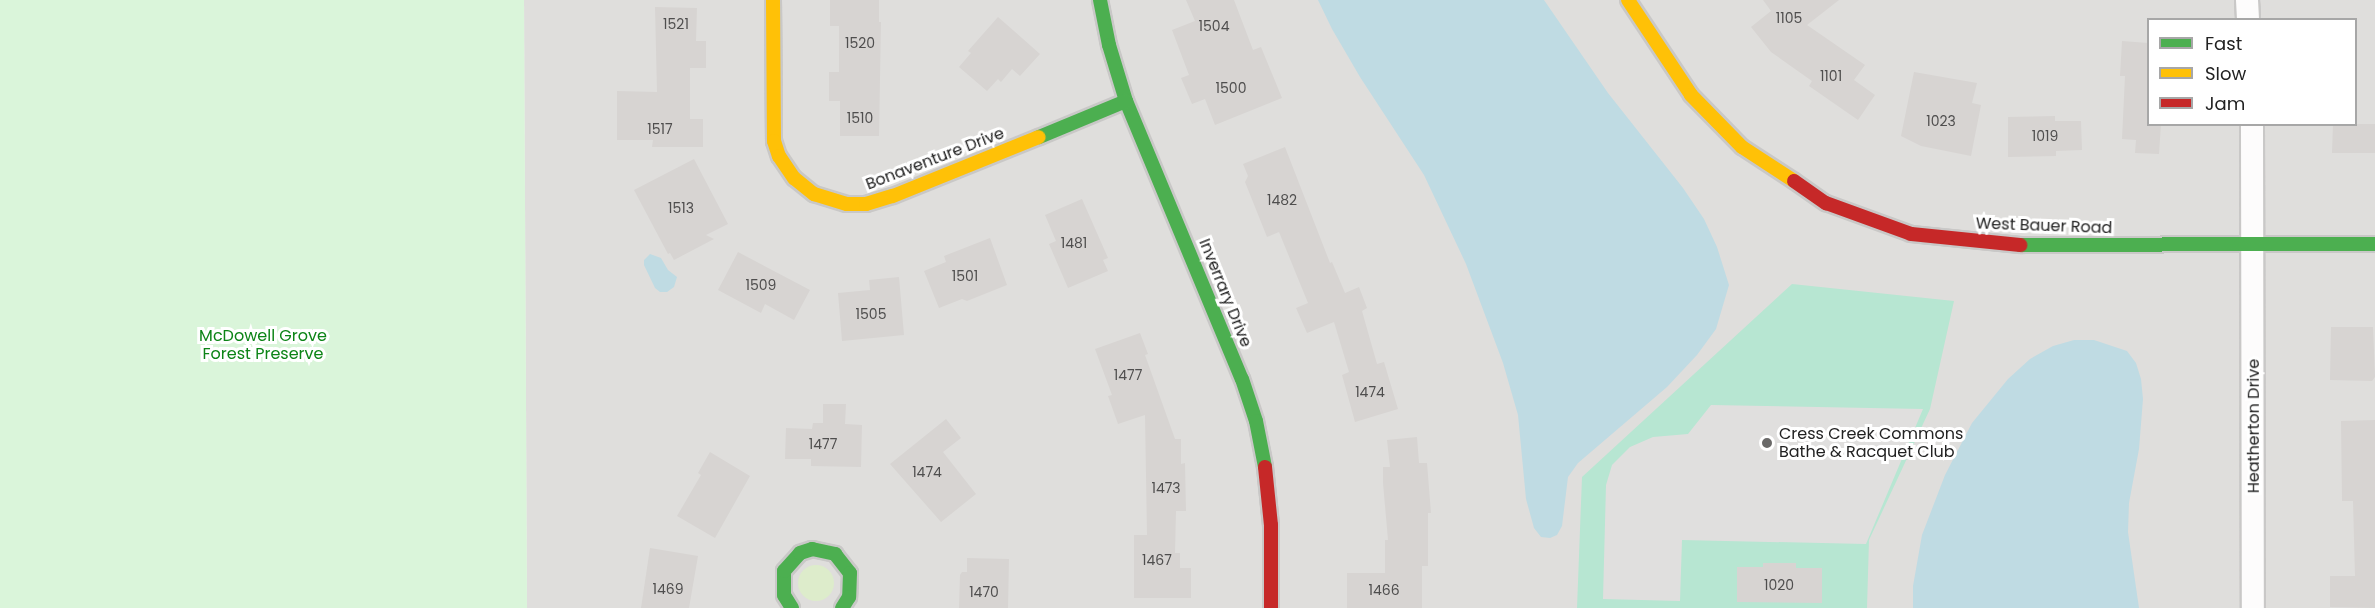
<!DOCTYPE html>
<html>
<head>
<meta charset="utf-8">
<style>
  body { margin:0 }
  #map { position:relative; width:2375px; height:608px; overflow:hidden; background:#f0eeeb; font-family:Poppins,sans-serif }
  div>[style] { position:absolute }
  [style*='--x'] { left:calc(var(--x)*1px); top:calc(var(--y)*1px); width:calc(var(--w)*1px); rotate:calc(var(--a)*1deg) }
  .residential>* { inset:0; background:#dfdedc }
  .grass>* { inset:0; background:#ddeccb }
  .round { border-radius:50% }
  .park>* { inset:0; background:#daf5da }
  .pitch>* { inset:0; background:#b7e6d2 }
  .parking>* { inset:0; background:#e0dfde }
  .water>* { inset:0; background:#bfdbe3 }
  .building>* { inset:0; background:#d7d4d2 }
  .roads { filter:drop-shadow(2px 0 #c9c8c7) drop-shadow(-2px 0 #c9c8c7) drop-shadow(0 2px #c9c8c7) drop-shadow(0 -2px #c9c8c7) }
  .street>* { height:22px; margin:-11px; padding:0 11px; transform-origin:11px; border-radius:11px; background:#fdfcfc }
  .fast>* { height:14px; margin:-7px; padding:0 7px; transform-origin:7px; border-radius:7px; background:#4caf50 }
  .slow>* { height:14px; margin:-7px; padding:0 7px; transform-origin:7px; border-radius:7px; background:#ffc107 }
  .jam>* { height:14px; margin:-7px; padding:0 7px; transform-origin:7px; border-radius:7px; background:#c62828 }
  .dots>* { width:16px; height:16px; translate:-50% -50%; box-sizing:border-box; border:3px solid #fff; border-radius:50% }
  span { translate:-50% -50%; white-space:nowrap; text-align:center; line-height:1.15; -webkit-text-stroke:6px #fff; paint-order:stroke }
  .number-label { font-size:14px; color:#4f4e4e }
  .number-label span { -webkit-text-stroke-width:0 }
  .street-label { font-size:16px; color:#222 }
  .park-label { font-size:16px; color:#0c8416 }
  .poi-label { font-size:16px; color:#222 }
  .left { translate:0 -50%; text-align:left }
  .legend { position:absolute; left:2147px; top:18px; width:210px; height:108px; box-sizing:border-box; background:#fff; border:2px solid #a7a7a7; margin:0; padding:8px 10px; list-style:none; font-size:18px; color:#222 }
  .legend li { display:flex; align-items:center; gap:12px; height:30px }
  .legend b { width:30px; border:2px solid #a7a7a7 }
</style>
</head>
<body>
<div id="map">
  <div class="residential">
    <div style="clip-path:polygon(evenodd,524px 0,2375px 0,2375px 608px,527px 608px,524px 0,2148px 20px,2356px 20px,2356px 124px,2148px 124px,2148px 20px)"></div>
  </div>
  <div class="grass">
    <div class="round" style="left:798px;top:565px;width:36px;height:36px"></div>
  </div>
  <div class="park">
    <div style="clip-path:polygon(0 0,524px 0,527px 608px,0 608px)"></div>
  </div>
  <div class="pitch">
    <div style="clip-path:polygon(1792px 284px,1954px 301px,1930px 409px,1869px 540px,1867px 608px,1577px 608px,1582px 477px)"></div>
  </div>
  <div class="parking">
    <div style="clip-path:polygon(1711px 405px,1923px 409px,1866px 544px,1682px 540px,1680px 601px,1603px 599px,1606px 485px,1612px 465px,1630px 447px,1653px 437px,1688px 434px)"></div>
  </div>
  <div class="water">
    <div style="clip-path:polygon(1318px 0,1544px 0,1608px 93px,1683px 188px,1704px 219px,1717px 247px,1729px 285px,1716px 329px,1697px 355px,1667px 387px,1578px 463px,1568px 477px,1562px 526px,1557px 535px,1550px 538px,1541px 537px,1534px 528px,1526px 499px,1518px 415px,1503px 363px,1466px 264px,1424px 175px,1360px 77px,1332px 29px)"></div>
    <div style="clip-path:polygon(650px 254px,661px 258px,668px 270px,677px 277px,674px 287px,667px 292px,660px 292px,655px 288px,644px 265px,644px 260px)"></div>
    <div style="clip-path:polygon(2074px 340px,2094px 340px,2127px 351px,2136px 363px,2141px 379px,2143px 399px,2139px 449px,2129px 503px,2128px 532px,2139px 608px,1913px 608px,1913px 586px,1922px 535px,1945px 475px,1972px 423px,2008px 379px,2030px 359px,2053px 346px)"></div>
  </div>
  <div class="building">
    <div style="clip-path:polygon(830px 0,879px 0,879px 22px,881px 22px,879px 136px,840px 136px,840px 101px,829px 101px,829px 72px,839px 72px,839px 26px,830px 26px)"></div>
    <div style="clip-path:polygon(1186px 0,1234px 0,1253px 50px,1261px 47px,1282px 98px,1215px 125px,1205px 99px,1192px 104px,1181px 78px,1189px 75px,1172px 30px,1195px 21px)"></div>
    <div style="clip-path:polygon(1763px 0,1839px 0,1807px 25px,1865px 65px,1854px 80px,1875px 95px,1858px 120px,1809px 86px,1812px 81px,1771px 52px,1751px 27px,1771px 11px)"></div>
    <div style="clip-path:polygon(655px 7px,697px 8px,696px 41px,706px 41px,706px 68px,690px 68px,690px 119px,703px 119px,703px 147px,652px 147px,653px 140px,617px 140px,617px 91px,657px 92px)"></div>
    <div style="clip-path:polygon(998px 17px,1040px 54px,1020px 76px,1012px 69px,1001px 82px,998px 79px,987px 91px,959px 67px,971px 53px,968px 51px)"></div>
    <div style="clip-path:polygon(2122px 41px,2148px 43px,2148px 124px,2161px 124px,2159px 154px,2135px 153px,2136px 140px,2122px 139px,2125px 76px,2120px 76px)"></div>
    <div style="clip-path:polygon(1914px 72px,1977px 83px,1972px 103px,1981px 105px,1971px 156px,1921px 146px,1901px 136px)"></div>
    <div style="clip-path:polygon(2055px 116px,2055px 121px,2081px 121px,2082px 150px,2056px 151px,2056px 156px,2008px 157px,2008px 117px)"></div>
    <div style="clip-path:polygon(2333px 124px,2375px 124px,2375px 153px,2332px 153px)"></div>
    <div style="clip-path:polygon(1285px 147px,1330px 263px,1332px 262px,1345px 293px,1359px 287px,1367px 308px,1362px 311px,1377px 364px,1384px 362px,1398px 409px,1355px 422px,1342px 375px,1349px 372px,1334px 322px,1307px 333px,1296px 308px,1308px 303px,1279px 232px,1267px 237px,1245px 182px,1248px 176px,1243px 164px)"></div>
    <div style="clip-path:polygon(694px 159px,728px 224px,706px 235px,714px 239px,674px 260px,670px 253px,668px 254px,634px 190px)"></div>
    <div style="clip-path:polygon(1082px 199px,1108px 258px,1103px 260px,1108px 271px,1068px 288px,1049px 244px,1056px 241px,1045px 215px)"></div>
    <div style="clip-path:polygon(990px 238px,1007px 285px,967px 301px,962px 299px,939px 308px,924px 271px,946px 262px,944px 256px)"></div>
    <div style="clip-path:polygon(738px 252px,810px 290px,794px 320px,765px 304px,761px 313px,718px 290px)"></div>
    <div style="clip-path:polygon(899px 277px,904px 335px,842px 341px,838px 293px,870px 290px,869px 280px)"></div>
    <div style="clip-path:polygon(2331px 327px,2373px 327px,2375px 377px,2372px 381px,2330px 380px)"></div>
    <div style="clip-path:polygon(1140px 333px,1148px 354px,1145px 355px,1175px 439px,1181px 439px,1181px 464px,1185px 463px,1186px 511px,1176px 511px,1175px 553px,1180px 553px,1180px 568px,1191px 568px,1191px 598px,1134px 598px,1134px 535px,1147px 535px,1145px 415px,1118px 424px,1108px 396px,1112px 395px,1095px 349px)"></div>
    <div style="clip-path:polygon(823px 404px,846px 404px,845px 424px,862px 425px,861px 467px,811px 466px,811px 459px,785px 459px,786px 428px,812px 429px,813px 423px,823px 423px)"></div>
    <div style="clip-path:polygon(946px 419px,961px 438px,943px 452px,976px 494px,941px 522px,890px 464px)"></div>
    <div style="clip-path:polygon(2375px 420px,2375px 608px,2330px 607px,2330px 576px,2355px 576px,2353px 501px,2342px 501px,2341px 421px)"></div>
    <div style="clip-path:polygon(1417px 437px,1419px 463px,1427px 463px,1431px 513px,1428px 513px,1428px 566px,1422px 566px,1422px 608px,1347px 608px,1347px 573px,1385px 573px,1385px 540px,1388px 540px,1383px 483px,1383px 467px,1390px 467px,1387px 440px)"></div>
    <div style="clip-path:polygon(710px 452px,750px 476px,715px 538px,677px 516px,701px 475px,698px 473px)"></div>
    <div style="clip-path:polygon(650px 548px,698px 556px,689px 608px,641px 608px)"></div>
    <div style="clip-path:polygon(967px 558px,1009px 559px,1008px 608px,959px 608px,960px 575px,962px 572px,967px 572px)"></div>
    <div style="clip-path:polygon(1763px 563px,1796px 563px,1796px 568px,1822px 568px,1822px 603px,1737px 602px,1737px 567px,1763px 567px)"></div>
  </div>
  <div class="roads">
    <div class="street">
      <div style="--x:2247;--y:0;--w:20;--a:87"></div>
      <div style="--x:2252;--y:124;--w:484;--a:89.9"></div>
    </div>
    <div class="fast">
      <div style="--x:1100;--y:0;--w:46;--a:78.7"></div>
      <div style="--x:1109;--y:45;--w:59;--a:73.1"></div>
      <div style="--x:1126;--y:101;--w:301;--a:67.4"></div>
      <div style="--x:1242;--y:379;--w:44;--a:71.6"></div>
      <div style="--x:1256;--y:421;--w:47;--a:78.9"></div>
      <div style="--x:1039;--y:137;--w:94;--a:-22.5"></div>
      <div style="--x:2020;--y:245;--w:355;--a:-0.2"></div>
      <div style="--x:792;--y:608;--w:15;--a:-122"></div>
      <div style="--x:784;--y:595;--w:24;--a:-90"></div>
      <div style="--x:784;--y:571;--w:24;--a:-48"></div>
      <div style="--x:800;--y:553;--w:13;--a:-18"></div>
      <div style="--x:812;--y:549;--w:24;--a:12"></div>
      <div style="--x:835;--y:554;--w:24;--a:52"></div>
      <div style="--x:850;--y:573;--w:24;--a:92"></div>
      <div style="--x:849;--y:597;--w:13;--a:122"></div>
    </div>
    <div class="slow">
      <div style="--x:773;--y:0;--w:141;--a:89.6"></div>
      <div style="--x:774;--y:141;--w:16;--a:72"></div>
      <div style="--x:779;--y:156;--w:27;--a:56"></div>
      <div style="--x:794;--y:178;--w:26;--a:39"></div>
      <div style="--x:814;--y:194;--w:34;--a:17"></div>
      <div style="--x:847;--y:204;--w:19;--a:0"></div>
      <div style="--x:866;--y:204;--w:28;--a:-17"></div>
      <div style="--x:893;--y:196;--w:157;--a:-22"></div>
      <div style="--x:1628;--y:0;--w:114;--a:56.4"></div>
      <div style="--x:1691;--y:95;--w:73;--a:45.6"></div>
      <div style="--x:1742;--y:147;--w:62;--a:33.2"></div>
    </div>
    <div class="jam">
      <div style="--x:1794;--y:181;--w:39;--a:35"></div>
      <div style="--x:1826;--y:203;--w:90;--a:20"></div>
      <div style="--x:1911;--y:234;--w:110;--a:5.8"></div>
      <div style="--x:1265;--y:467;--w:58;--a:84.1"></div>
      <div style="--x:1271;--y:525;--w:83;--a:90"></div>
    </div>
  </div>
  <div class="dots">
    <div style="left:1767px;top:443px;background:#6a6968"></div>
  </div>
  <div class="number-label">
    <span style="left:1789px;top:18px">1105</span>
    <span style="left:676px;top:24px">1521</span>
    <span style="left:1214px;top:26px">1504</span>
    <span style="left:860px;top:43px">1520</span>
    <span style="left:1831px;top:76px">1101</span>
    <span style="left:1231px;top:88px">1500</span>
    <span style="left:860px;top:118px">1510</span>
    <span style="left:1941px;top:121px">1023</span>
    <span style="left:660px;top:129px">1517</span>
    <span style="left:2045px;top:136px">1019</span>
    <span style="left:1282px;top:200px">1482</span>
    <span style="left:681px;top:208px">1513</span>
    <span style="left:1074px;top:243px">1481</span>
    <span style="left:965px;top:276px">1501</span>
    <span style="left:761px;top:285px">1509</span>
    <span style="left:871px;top:314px">1505</span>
    <span style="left:1128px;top:375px">1477</span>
    <span style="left:1370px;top:392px">1474</span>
    <span style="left:823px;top:444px">1477</span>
    <span style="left:927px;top:472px">1474</span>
    <span style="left:1166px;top:488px">1473</span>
    <span style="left:1157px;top:560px">1467</span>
    <span style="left:1779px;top:585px">1020</span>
    <span style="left:668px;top:589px">1469</span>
    <span style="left:1384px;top:590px">1466</span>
    <span style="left:984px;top:592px">1470</span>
  </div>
  <div class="street-label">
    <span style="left:935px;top:159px;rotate:-21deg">Bonaventure Drive</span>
    <span style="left:2044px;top:226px;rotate:2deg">West Bauer Road</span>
    <span style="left:1225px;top:293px;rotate:68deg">Inverrary Drive</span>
    <span style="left:2254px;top:426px;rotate:-90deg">Heatherton Drive</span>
  </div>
  <div class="park-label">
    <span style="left:263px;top:345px">McDowell Grove<br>Forest Preserve</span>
  </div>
  <div class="poi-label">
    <span class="left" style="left:1779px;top:443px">Cress Creek Commons<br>Bathe &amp; Racquet Club</span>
  </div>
  <ul class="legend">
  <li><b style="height:8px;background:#4caf50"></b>Fast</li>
  <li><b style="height:8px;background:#ffc107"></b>Slow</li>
  <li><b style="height:8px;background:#c62828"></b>Jam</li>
  </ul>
</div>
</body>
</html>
